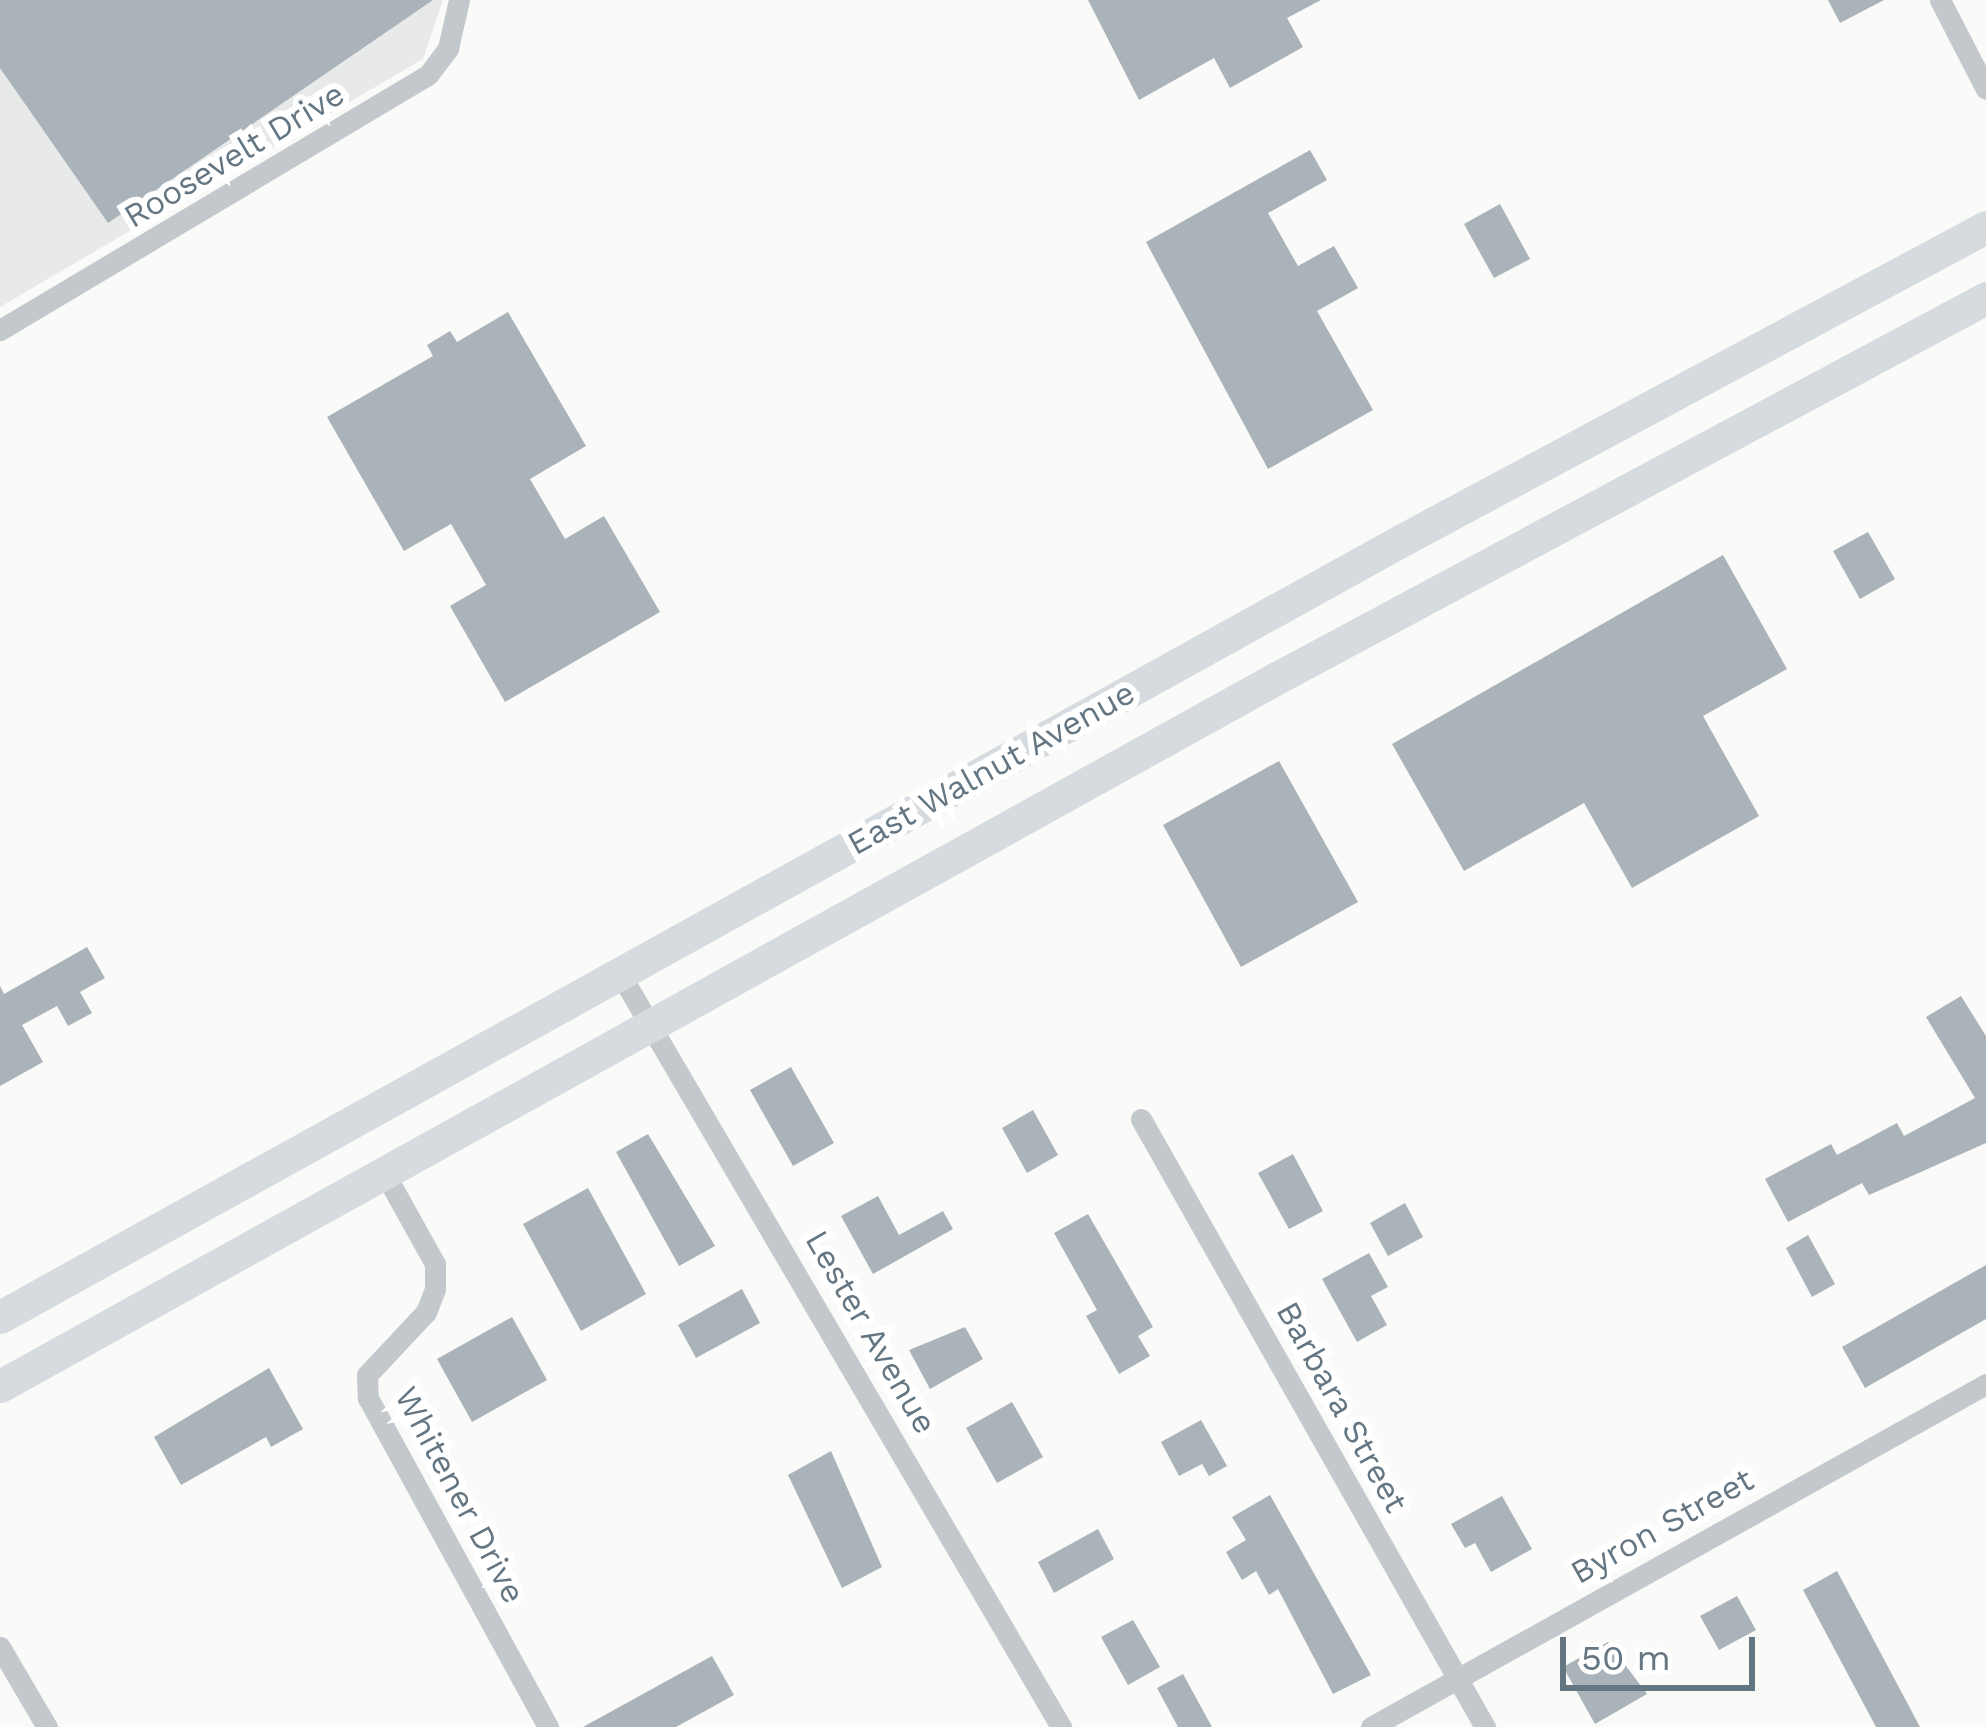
<!DOCTYPE html>
<html>
<head>
<meta charset="utf-8">
<style>
  body { margin:0 }
  #map { position:relative; width:1986px; height:1727px; overflow:hidden; background:#fafaf8; font-family:"Work Sans",sans-serif }
  div>[style] { position:absolute }
  [style*='--x'] { left:calc(var(--x)*1px); top:calc(var(--y)*1px); width:calc(var(--w)*1px); rotate:calc(var(--a)*1deg) }
  .built>* { inset:0; background:#e8e9e9 }
  .building>* { inset:0; background:#aab3b9 }
  .minor>* { height:21px; margin:-10.5px; padding:0 10.5px; transform-origin:10.5px; border-radius:10.5px; background:#c3c8cc }
  .primary>* { height:33px; margin:-16.5px; padding:0 16.5px; transform-origin:16.5px; border-radius:16.5px; background:#d6dbdf }
  span { translate:-50% -50%; white-space:nowrap; text-align:center; line-height:1.15; -webkit-text-stroke:12px #fff; paint-order:stroke }
  .street-label { font-size:33px; color:#657683 }
  .scale { position:absolute; left:1560px; top:1637px; width:195px; height:54px; box-sizing:border-box; border:6px solid #657683; border-top:0; padding-left:15px; font-size:36px; line-height:42px; white-space:nowrap; color:#657683; -webkit-text-stroke:9px #fff; paint-order:stroke }
</style>
</head>
<body>
<div id="map">
  <div class="built">
    <div style="clip-path:polygon(0 0,443px 0,423px 59px,0 307px)"></div>
  </div>
  <div class="building">
    <div style="clip-path:polygon(0 0,433px 0,108px 223px,0 68px)"></div>
    <div style="clip-path:polygon(1088px 0,1321px 0,1287px 18px,1303px 47px,1230px 88px,1214px 58px,1139px 100px)"></div>
    <div style="clip-path:polygon(1828px 0,1884px 0,1840px 23px)"></div>
    <div style="clip-path:polygon(1310px 150px,1327px 180px,1268px 213px,1298px 266px,1334px 246px,1358px 288px,1317px 311px,1373px 410px,1268px 469px,1146px 242px)"></div>
    <div style="clip-path:polygon(1500px 204px,1530px 259px,1494px 278px,1464px 224px)"></div>
    <div style="clip-path:polygon(508px 312px,586px 446px,530px 479px,565px 539px,604px 516px,660px 612px,505px 702px,450px 606px,486px 585px,451px 524px,404px 551px,327px 417px,433px 356px,427px 345px,450px 331px,457px 342px)"></div>
    <div style="clip-path:polygon(1868px 532px,1895px 579px,1860px 599px,1833px 551px)"></div>
    <div style="clip-path:polygon(1723px 555px,1787px 669px,1703px 716px,1759px 816px,1632px 888px,1584px 803px,1464px 871px,1392px 744px)"></div>
    <div style="clip-path:polygon(1279px 761px,1358px 902px,1241px 967px,1163px 825px)"></div>
    <div style="clip-path:polygon(87px 947px,105px 978px,80px 992px,92px 1013px,68px 1026px,57px 1006px,22px 1025px,43px 1062px,0 1086px,0 986px,4px 994px)"></div>
    <div style="clip-path:polygon(1961px 996px,1986px 1036px,1986px 1143px,1869px 1195px,1862px 1183px,1788px 1222px,1765px 1179px,1831px 1144px,1837px 1155px,1897px 1123px,1904px 1136px,1975px 1098px,1926px 1017px)"></div>
    <div style="clip-path:polygon(791px 1067px,834px 1143px,793px 1166px,750px 1090px)"></div>
    <div style="clip-path:polygon(1033px 1110px,1058px 1155px,1027px 1173px,1002px 1128px)"></div>
    <div style="clip-path:polygon(648px 1134px,715px 1246px,679px 1266px,616px 1152px)"></div>
    <div style="clip-path:polygon(1293px 1154px,1323px 1211px,1289px 1229px,1258px 1173px)"></div>
    <div style="clip-path:polygon(588px 1188px,646px 1294px,581px 1331px,523px 1224px)"></div>
    <div style="clip-path:polygon(878px 1196px,899px 1235px,943px 1211px,953px 1229px,873px 1274px,841px 1216px)"></div>
    <div style="clip-path:polygon(1405px 1203px,1423px 1237px,1388px 1256px,1370px 1223px)"></div>
    <div style="clip-path:polygon(1088px 1214px,1153px 1327px,1138px 1336px,1150px 1356px,1119px 1374px,1086px 1316px,1097px 1310px,1054px 1233px)"></div>
    <div style="clip-path:polygon(1808px 1235px,1835px 1284px,1812px 1297px,1786px 1248px)"></div>
    <div style="clip-path:polygon(1369px 1253px,1388px 1287px,1371px 1296px,1387px 1325px,1357px 1342px,1322px 1279px)"></div>
    <div style="clip-path:polygon(1986px 1265px,1986px 1319px,1865px 1388px,1842px 1347px)"></div>
    <div style="clip-path:polygon(742px 1289px,760px 1323px,696px 1358px,678px 1325px)"></div>
    <div style="clip-path:polygon(512px 1317px,547px 1380px,472px 1422px,437px 1359px)"></div>
    <div style="clip-path:polygon(965px 1327px,983px 1359px,930px 1389px,909px 1350px)"></div>
    <div style="clip-path:polygon(269px 1368px,303px 1429px,271px 1447px,266px 1437px,181px 1485px,154px 1437px)"></div>
    <div style="clip-path:polygon(1012px 1402px,1043px 1457px,997px 1483px,966px 1428px)"></div>
    <div style="clip-path:polygon(1201px 1420px,1227px 1466px,1209px 1476px,1202px 1464px,1179px 1476px,1161px 1442px)"></div>
    <div style="clip-path:polygon(831px 1451px,882px 1567px,842px 1588px,788px 1475px)"></div>
    <div style="clip-path:polygon(1270px 1495px,1371px 1675px,1333px 1694px,1278px 1589px,1269px 1595px,1256px 1571px,1242px 1580px,1226px 1552px,1246px 1540px,1232px 1517px)"></div>
    <div style="clip-path:polygon(1502px 1496px,1532px 1549px,1491px 1572px,1475px 1543px,1465px 1548px,1451px 1524px)"></div>
    <div style="clip-path:polygon(1098px 1529px,1114px 1559px,1054px 1593px,1038px 1562px)"></div>
    <div style="clip-path:polygon(1837px 1571px,1920px 1727px,1876px 1727px,1803px 1590px)"></div>
    <div style="clip-path:polygon(1737px 1596px,1756px 1630px,1719px 1650px,1700px 1616px)"></div>
    <div style="clip-path:polygon(1133px 1620px,1160px 1667px,1128px 1685px,1101px 1637px)"></div>
    <div style="clip-path:polygon(1608px 1642px,1647px 1694px,1595px 1724px,1563px 1667px)"></div>
    <div style="clip-path:polygon(712px 1656px,734px 1695px,676px 1727px,583px 1727px)"></div>
    <div style="clip-path:polygon(1183px 1674px,1212px 1727px,1178px 1727px,1157px 1688px)"></div>
  </div>
  <div class="minor">
    <div style="--x:1940;--y:0;--w:100;--a:62.7"></div>
    <div style="--x:0;--y:330;--w:498;--a:-30.8"></div>
    <div style="--x:428;--y:75;--w:34;--a:-53"></div>
    <div style="--x:448;--y:48;--w:49;--a:-77.1"></div>
    <div style="--x:619;--y:972;--w:875;--a:59.65"></div>
    <div style="--x:1141;--y:1119;--w:699;--a:60.5"></div>
    <div style="--x:385;--y:1174;--w:103;--a:60.9"></div>
    <div style="--x:435;--y:1264;--w:25;--a:90"></div>
    <div style="--x:435;--y:1289;--w:25;--a:111"></div>
    <div style="--x:426;--y:1312;--w:86;--a:133.1"></div>
    <div style="--x:367;--y:1375;--w:23;--a:88"></div>
    <div style="--x:368;--y:1398;--w:375;--a:61.3"></div>
    <div style="--x:0;--y:1647;--w:93;--a:59.6"></div>
    <div style="--x:1371;--y:1727;--w:704;--a:-29.15"></div>
  </div>
  <div class="primary">
    <div style="--x:0;--y:1317;--w:1607;--a:-28.99"></div>
    <div style="--x:1406;--y:538;--w:658;--a:-28.2"></div>
    <div style="--x:0;--y:1386;--w:1456;--a:-29.01"></div>
    <div style="--x:1273;--y:680;--w:809;--a:-28.18"></div>
  </div>
  <div class="street-label">
    <span style="left:234px;top:155px;rotate:-31deg">Roosevelt Drive</span>
    <span style="left:991px;top:768px;rotate:-29deg">East Walnut Avenue</span>
    <span style="left:871px;top:1332px;rotate:60deg">Lester Avenue</span>
    <span style="left:1342px;top:1407px;rotate:61deg">Barbara Street</span>
    <span style="left:460px;top:1495px;rotate:62deg">Whitener Drive</span>
    <span style="left:1662px;top:1526px;rotate:-29deg">Byron Street</span>
  </div>
  <div class="scale">50 m</div>
</div>
</body>
</html>
